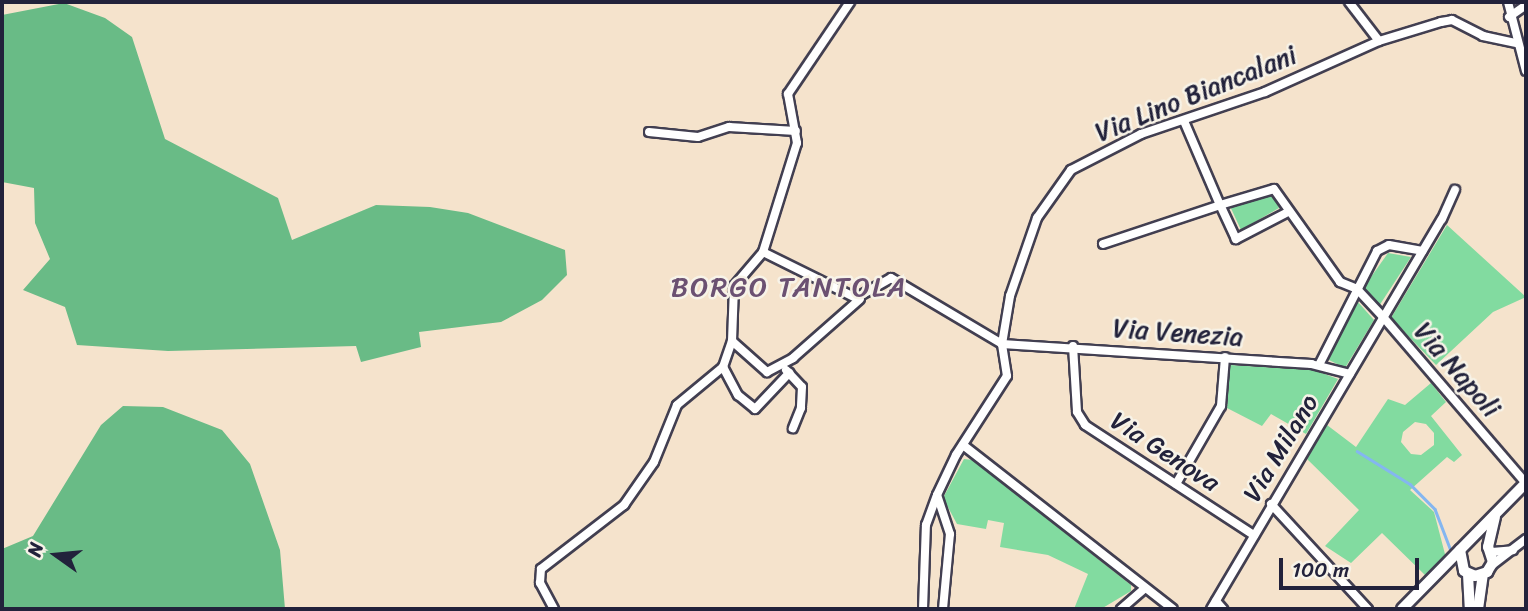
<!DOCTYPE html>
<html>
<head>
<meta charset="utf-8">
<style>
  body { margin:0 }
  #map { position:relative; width:1528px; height:611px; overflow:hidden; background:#f5e3cc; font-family:Sriracha,sans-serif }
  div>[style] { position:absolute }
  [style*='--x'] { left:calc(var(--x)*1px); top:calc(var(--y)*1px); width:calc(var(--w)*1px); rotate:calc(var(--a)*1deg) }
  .green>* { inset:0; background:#82dba0 }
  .forest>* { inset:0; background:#69bb86 }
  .stream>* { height:2.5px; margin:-1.25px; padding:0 1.25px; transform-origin:1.25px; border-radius:1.25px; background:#84b6f0 }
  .roads { filter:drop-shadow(2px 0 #423f51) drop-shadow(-2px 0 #423f51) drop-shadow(0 2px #423f51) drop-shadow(0 -2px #423f51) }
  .minor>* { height:8px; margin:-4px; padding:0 4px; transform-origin:4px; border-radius:4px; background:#fff }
  .tertiary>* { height:10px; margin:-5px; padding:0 5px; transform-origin:5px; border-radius:5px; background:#fff }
  .secondary>* { height:10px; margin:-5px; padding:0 5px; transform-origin:5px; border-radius:5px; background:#fff }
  span { translate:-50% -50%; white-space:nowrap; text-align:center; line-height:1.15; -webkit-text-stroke:5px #f7f3e8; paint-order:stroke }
  .street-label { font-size:26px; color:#22223b }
  .neighbourhood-label { font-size:28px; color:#6b5172; letter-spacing:2px }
  .frame { position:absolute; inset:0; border:4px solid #22223b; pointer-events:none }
  .north { position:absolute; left:21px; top:520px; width:70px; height:70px; -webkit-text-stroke:5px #f7f3e8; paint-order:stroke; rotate:285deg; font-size:19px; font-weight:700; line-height:28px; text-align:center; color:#22223b }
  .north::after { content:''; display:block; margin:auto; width:24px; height:32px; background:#22223b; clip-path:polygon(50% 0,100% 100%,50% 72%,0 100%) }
  .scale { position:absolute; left:1279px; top:558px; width:140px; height:32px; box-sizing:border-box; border:4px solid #22223b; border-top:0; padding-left:9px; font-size:21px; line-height:24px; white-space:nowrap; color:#22223b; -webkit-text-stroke:5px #f7f3e8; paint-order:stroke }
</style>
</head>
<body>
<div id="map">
  <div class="green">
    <div style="clip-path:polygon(1273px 192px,1279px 208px,1241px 230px,1229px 204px)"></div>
    <div style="clip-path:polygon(1447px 225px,1526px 297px,1493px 312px,1436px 365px,1391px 318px)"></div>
    <div style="clip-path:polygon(1388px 253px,1411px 257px,1379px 306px,1364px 287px)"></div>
    <div style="clip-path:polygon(1357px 301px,1374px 320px,1345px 368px,1327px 359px)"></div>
    <div style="clip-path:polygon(1230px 365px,1314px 370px,1338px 379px,1306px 434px,1271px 414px,1262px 426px,1227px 408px)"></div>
    <div style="clip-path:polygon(evenodd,1431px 383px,1446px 402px,1431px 416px,1462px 455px,1454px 462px,1447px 457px,1410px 490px,1434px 512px,1446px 558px,1426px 576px,1382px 533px,1351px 563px,1325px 546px,1359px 510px,1307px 459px,1327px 425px,1356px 447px,1388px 399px,1405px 405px,1431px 383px,1415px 422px,1426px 424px,1434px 433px,1434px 445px,1421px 455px,1411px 454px,1401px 442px,1403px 432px,1415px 422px)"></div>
    <div style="clip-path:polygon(964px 459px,973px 460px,1131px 585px,1131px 591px,1101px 609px,1074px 609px,1088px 574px,1048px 555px,1000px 547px,1004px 523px,988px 520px,986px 529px,957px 524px,943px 498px)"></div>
  </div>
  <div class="forest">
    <div style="clip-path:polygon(64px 3px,105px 18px,132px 37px,165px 139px,278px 198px,292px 240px,376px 205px,430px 207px,468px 213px,565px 250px,567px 275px,542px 300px,501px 322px,419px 332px,421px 347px,361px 362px,356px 346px,168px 351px,77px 345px,65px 307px,23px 290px,50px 259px,35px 223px,34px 188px,2px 182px,2px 15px)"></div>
    <div style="clip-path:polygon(123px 406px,163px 407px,222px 430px,250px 464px,280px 550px,285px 609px,2px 609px,2px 549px,33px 536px,101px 425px)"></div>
  </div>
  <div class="stream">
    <div style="--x:1357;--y:451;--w:62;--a:31.9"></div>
    <div style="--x:1410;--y:484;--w:35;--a:45"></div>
    <div style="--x:1435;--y:509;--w:42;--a:69"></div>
  </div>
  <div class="roads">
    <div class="minor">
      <div style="--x:1349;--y:2;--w:49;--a:52.4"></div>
      <div style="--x:1508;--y:2;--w:71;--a:75.4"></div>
      <div style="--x:1509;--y:17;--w:21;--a:-35"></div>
      <div style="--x:649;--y:132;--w:49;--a:5.8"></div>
      <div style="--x:698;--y:137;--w:33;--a:-18"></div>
      <div style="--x:729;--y:127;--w:67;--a:3.4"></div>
      <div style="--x:1288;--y:212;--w:59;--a:152.6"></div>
      <div style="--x:1236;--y:239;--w:38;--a:-115"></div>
      <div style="--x:1220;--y:205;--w:56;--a:-16.5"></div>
      <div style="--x:1274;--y:189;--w:114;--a:54.6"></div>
      <div style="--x:1340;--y:282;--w:18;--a:22"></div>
      <div style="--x:1357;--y:289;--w:38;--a:47"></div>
      <div style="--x:1383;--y:317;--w:219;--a:49.3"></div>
      <div style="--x:1103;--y:244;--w:123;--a:-18.4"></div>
      <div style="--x:1220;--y:205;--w:91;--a:-113.2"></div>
      <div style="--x:763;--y:252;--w:104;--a:26.3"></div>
      <div style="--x:856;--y:298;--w:40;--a:-29.7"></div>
      <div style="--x:891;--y:278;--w:129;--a:30.7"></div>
      <div style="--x:1002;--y:344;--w:310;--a:3.7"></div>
      <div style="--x:1311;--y:364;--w:40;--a:14.4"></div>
      <div style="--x:732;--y:341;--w:47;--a:41.5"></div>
      <div style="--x:767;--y:372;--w:30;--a:-28"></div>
      <div style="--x:793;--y:358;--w:89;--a:-41.4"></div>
      <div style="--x:1073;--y:346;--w:66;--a:86.5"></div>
      <div style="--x:1077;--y:412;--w:15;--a:58"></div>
      <div style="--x:1085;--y:425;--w:202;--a:33.1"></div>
      <div style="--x:1319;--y:365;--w:128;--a:-63"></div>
      <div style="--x:1377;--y:251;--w:13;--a:-27"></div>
      <div style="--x:1389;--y:245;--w:34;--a:10"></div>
      <div style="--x:723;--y:367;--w:32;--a:62"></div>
      <div style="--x:738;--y:395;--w:22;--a:39"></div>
      <div style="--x:755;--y:409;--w:50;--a:-46.6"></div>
      <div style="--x:786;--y:370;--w:23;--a:47"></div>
      <div style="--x:802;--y:387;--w:21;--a:93"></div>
      <div style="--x:801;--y:408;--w:22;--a:112"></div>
      <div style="--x:963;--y:445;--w:266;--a:38"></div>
      <div style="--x:1176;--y:484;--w:90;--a:-60"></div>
      <div style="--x:1221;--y:406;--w:49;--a:-85.3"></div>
      <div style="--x:1271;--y:504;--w:143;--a:47.3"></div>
      <div style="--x:1492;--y:552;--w:21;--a:-5"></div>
      <div style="--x:1492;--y:565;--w:43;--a:-37.4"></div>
      <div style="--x:1216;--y:601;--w:11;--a:49"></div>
      <div style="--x:554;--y:609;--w:30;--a:-118"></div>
      <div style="--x:540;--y:583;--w:14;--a:-86"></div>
      <div style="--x:541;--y:569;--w:105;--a:-37.6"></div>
      <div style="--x:624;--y:505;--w:52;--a:-55.1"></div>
      <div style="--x:654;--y:462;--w:61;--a:-68"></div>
      <div style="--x:677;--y:405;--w:60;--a:-39.6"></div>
      <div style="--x:723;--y:367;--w:28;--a:-71"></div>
      <div style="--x:732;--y:341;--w:55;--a:-87.9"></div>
      <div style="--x:734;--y:286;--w:45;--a:-49.5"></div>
      <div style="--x:763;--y:252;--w:114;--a:-72.7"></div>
      <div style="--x:797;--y:143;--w:50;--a:-100.4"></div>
      <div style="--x:788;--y:94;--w:111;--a:-56"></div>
      <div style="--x:923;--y:609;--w:84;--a:-88"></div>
      <div style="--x:926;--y:525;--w:30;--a:-70"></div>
      <div style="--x:943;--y:609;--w:75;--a:-84.7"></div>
      <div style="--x:950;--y:534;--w:41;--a:-108.4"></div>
      <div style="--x:937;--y:495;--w:44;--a:-64.6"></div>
      <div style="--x:956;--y:455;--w:94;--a:-57.2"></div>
      <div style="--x:1007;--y:376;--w:32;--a:-99"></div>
      <div style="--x:1002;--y:344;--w:49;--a:-80.5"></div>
      <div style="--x:1010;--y:296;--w:83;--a:-70.9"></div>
      <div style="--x:1037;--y:218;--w:59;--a:-54.7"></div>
      <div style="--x:1071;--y:170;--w:79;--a:-27.2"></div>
      <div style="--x:1141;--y:134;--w:131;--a:-18.7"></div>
      <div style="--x:1265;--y:92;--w:125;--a:-24.1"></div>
      <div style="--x:1379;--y:41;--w:65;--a:-17"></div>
      <div style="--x:1441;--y:22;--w:11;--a:-10"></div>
      <div style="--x:1452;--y:20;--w:35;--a:27"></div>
      <div style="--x:1483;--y:36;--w:34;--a:12"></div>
      <div style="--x:1121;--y:609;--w:32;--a:-41"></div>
      <div style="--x:1211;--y:609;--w:453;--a:-59.4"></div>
      <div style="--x:1442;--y:219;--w:32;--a:-66"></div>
    </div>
    <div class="tertiary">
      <div style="--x:1468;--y:574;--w:35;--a:87"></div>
      <div style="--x:1478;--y:609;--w:35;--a:-82"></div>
    </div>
    <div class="secondary">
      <div style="--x:1460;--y:550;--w:21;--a:79"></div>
      <div style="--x:1464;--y:571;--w:12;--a:24"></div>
      <div style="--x:1475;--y:576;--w:13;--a:-18"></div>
      <div style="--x:1487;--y:572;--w:12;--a:-59"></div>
      <div style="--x:1493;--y:562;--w:16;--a:-108"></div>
      <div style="--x:1488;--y:547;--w:31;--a:-77"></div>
      <div style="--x:1402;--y:609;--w:177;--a:-45.5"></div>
    </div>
  </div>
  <div class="street-label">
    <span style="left:1196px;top:94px;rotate:-22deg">Via Lino Biancalani</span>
    <span style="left:1178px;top:333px;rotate:4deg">Via Venezia</span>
    <span style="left:1457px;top:370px;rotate:49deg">Via Napoli</span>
    <span style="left:1281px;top:448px;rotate:-59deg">Via Milano</span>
    <span style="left:1165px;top:452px;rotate:33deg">Via Genova</span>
  </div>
  <div class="neighbourhood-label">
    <span style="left:789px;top:287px">BORGO TANTOLA</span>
  </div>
  <div class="frame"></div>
  <div class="north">N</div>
  <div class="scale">100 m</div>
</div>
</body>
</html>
